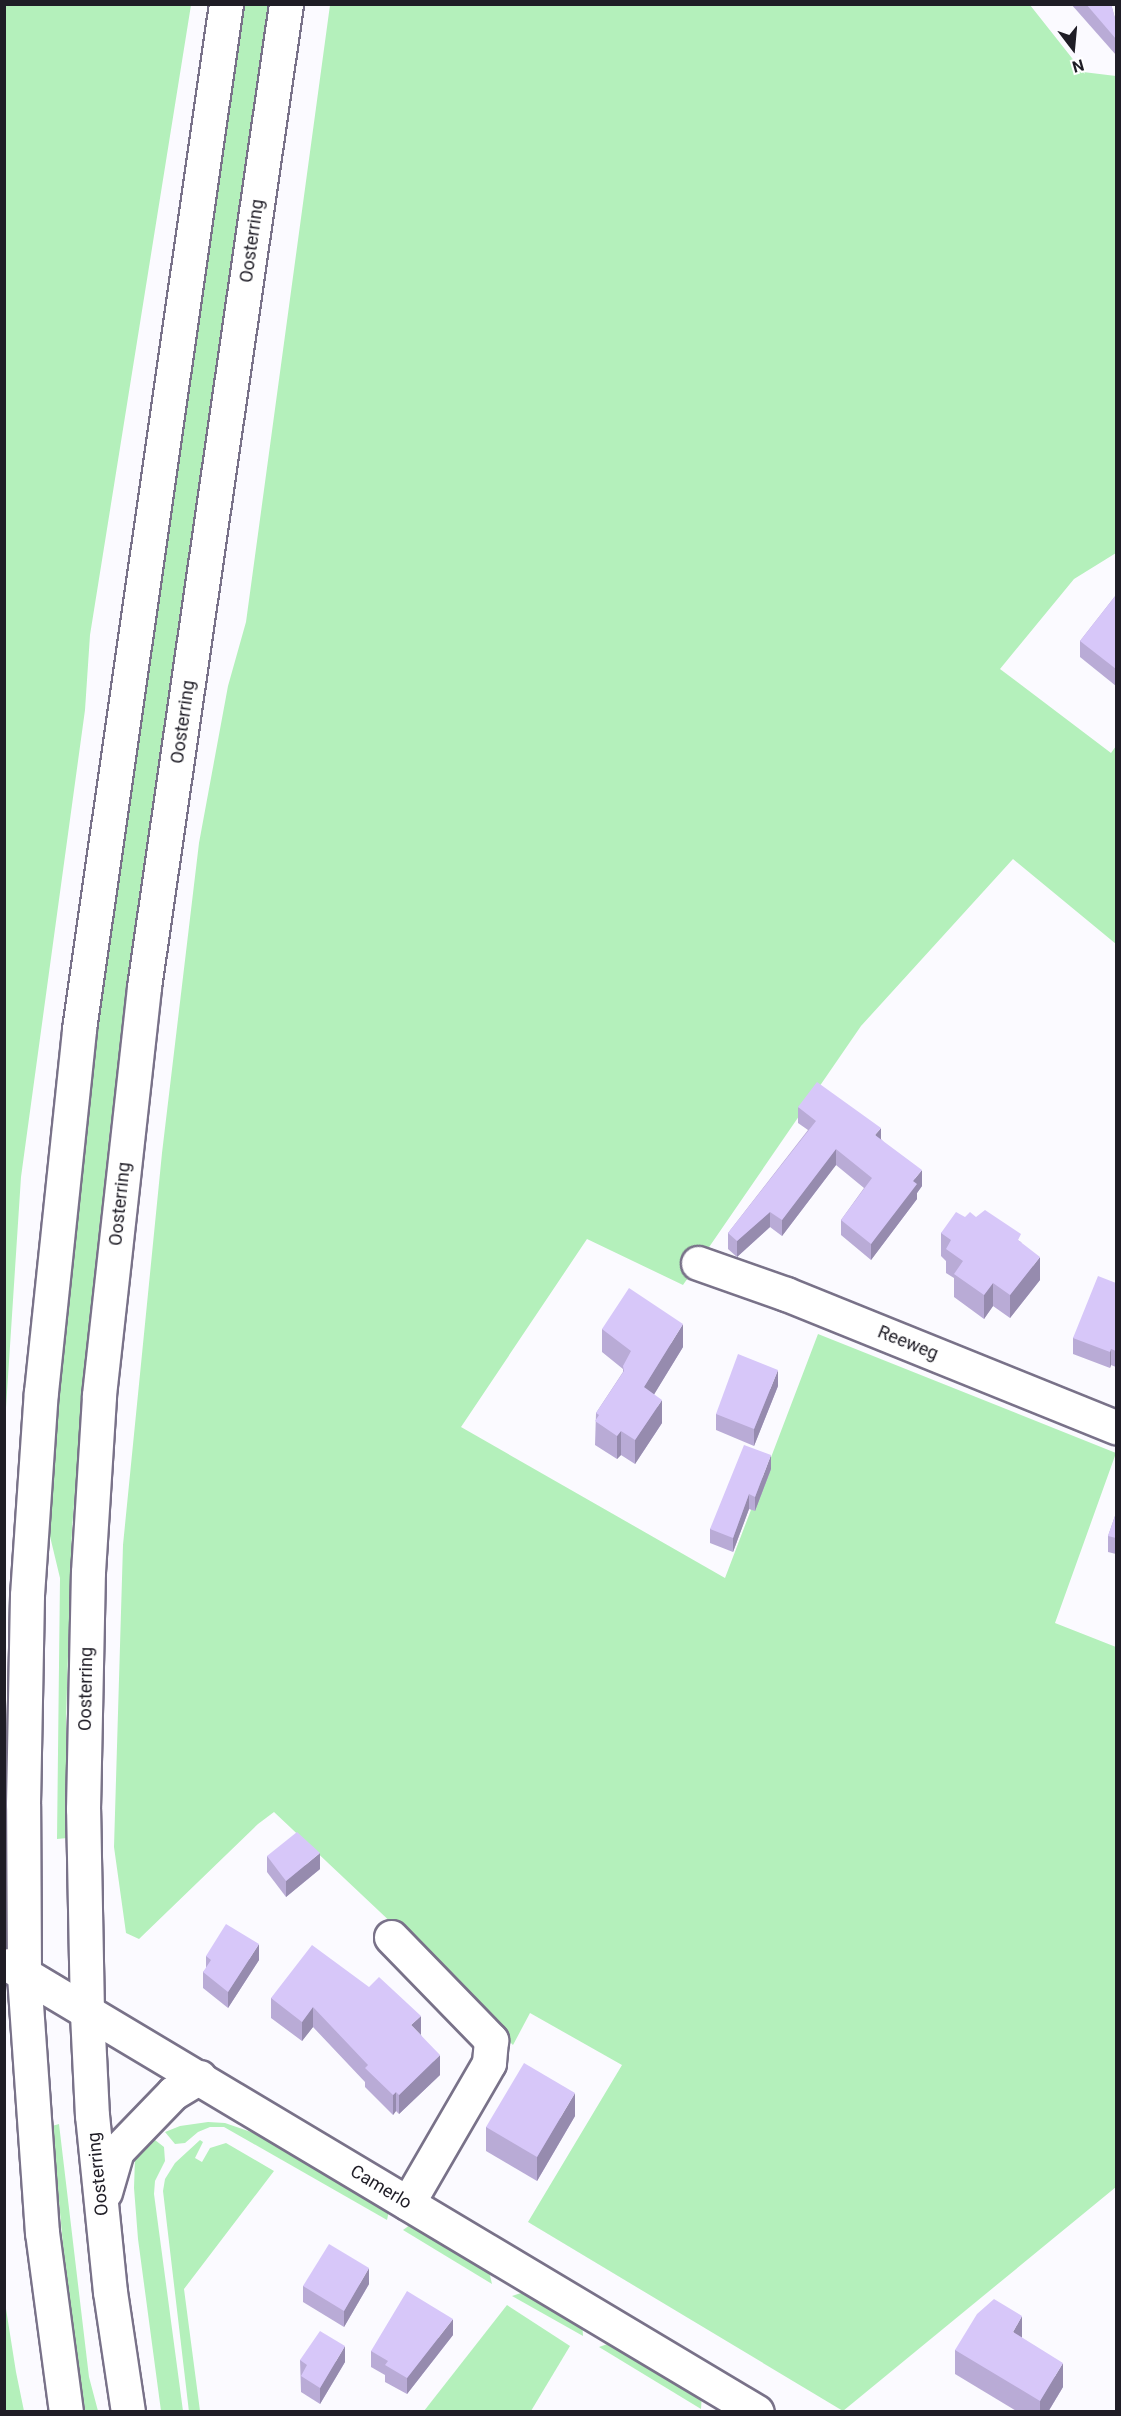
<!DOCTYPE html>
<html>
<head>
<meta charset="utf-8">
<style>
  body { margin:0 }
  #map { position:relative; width:1121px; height:2416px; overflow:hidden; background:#fbfaff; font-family:Roboto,sans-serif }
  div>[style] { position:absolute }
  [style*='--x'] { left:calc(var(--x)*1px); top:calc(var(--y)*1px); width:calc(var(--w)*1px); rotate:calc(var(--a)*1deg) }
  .green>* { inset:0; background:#b4f0bb }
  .roads { filter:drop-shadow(2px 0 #797289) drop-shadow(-2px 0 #797289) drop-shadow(0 2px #797289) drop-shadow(0 -2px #797289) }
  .minor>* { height:33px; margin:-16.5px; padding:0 16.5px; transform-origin:16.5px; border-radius:16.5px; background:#fff }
  .major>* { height:33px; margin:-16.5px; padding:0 16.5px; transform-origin:16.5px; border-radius:16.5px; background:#fff }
  .wall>* { inset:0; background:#b9abd6 }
  .shaded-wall>* { inset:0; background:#968bae }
  .building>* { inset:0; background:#d7c7f9 }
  span { translate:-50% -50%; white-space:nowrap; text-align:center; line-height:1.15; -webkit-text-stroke:6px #fff; paint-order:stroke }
  .street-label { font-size:18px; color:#1f1d26 }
  .frame { position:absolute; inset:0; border:6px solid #1f1d26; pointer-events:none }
  .north { position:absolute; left:1043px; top:18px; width:60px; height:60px; -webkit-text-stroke:4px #fff; paint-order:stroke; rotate:164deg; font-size:16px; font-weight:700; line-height:24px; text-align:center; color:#1f1d26 }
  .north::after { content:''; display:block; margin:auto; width:21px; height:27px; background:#1f1d26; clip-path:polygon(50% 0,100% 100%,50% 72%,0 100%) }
</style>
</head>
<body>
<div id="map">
  <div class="green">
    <div style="clip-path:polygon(5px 4px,191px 5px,90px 635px,85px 710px,21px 1177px,5px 1423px)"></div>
    <div style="clip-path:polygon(245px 5px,268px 5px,139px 896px,110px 1130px,89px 1324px,72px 1529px,66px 1719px,67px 1838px,57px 1839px,60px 1578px,48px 1528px,81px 1150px,100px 992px,149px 646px)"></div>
    <div style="clip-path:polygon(330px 5px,1030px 5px,1083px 72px,1116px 76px,1116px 553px,1074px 579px,1000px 669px,1111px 753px,1116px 746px,1116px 944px,1013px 859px,861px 1026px,683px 1285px,587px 1239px,461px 1427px,725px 1578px,818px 1334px,1116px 1453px,1055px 1623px,1116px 1647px,1116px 2187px,843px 2411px,528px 2222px,622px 2065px,530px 2013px,513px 2045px,414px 1944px,274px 1812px,258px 1824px,139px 1939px,126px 1933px,114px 1847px,123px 1545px,162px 1153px,199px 843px,228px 686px,246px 622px)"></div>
    <div style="clip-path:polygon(208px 2122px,225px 2123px,257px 2134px,389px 2211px,387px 2220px,224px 2127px,210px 2127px,198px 2132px,185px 2143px,175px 2144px,165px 2132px,180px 2126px)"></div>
    <div style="clip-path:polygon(59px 2124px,89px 2377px,98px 2411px,85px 2411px,66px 2277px,52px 2126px)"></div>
    <div style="clip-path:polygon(155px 2140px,164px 2147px,165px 2161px,155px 2181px,154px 2194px,183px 2411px,161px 2411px,138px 2239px,134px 2188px,135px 2158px)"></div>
    <div style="clip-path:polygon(200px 2140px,203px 2142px,195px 2158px,202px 2162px,210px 2148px,226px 2143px,274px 2171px,184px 2289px,200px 2411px,189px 2412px,163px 2191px,165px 2179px,175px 2163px)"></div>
    <div style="clip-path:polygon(414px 2222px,488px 2267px,492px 2284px,403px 2230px)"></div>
    <div style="clip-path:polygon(530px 2290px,582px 2321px,583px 2336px,512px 2296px)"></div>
    <div style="clip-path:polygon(4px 2296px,16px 2372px,24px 2411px,5px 2411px)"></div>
    <div style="clip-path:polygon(507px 2305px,570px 2346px,531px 2411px,424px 2411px)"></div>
    <div style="clip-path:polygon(616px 2341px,702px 2393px,701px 2409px,599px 2347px)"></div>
  </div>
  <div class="roads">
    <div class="minor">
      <div style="--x:698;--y:1263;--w:93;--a:19.4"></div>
      <div style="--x:786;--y:1294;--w:356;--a:22"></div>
      <div style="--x:391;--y:1937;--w:144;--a:45.8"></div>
      <div style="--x:491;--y:2040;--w:23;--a:95"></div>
      <div style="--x:489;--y:2063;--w:162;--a:120.1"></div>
    </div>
    <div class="major">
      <div style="--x:9;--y:1965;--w:871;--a:30.86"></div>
      <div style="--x:105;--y:2192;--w:43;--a:-73.7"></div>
      <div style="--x:117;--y:2151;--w:81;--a:-46"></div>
      <div style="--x:173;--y:2093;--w:31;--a:-31"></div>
      <div style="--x:66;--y:2412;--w:181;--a:-97.6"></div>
      <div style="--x:42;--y:2233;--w:259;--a:-94"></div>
      <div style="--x:24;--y:1975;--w:171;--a:-90.3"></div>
      <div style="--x:23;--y:1804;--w:209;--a:-88.9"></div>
      <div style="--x:27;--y:1595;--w:203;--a:-86.1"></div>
      <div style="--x:41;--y:1392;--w:365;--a:-84"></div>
      <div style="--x:79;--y:1029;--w:1035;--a:-81.84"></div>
      <div style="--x:128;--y:2412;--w:121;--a:-98.5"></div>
      <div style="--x:110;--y:2292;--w:177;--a:-95.8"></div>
      <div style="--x:92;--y:2116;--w:103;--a:-92.8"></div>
      <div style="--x:87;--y:2013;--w:204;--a:-91.1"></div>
      <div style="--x:83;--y:1809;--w:237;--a:-88.8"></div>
      <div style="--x:88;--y:1572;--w:177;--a:-86.4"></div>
      <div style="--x:99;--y:1395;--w:410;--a:-83.7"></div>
      <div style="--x:144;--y:987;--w:993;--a:-81.78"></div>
    </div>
  </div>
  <div class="wall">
    <div style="clip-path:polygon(1071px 4px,1111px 4px,1116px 22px,1116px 55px)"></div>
    <div style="clip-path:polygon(1116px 595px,1116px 686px,1080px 657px,1080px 641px)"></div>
    <div style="clip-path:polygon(798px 1107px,881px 1139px,922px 1186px,917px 1193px,917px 1199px,871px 1260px,841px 1235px,841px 1220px,864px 1188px,836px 1165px,782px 1236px,770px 1227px,737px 1257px,728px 1249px,728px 1233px,808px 1130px,798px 1123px)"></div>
    <div style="clip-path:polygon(965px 1217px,976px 1217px,1021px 1242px,1040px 1280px,1010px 1318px,993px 1306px,984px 1319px,954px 1297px,954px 1278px,946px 1273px,946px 1261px,941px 1256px,941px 1233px)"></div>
    <div style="clip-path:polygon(1116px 1283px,1116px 1367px,1111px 1365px,1110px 1368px,1073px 1354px,1073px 1338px)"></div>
    <div style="clip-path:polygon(602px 1329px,683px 1347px,654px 1394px,662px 1423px,635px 1464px,621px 1455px,617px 1459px,595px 1445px,596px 1413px,623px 1372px,623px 1369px,602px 1352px)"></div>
    <div style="clip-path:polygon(778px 1386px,754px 1446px,716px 1430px,716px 1414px)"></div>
    <div style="clip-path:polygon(771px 1469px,755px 1511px,749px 1509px,733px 1552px,710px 1543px,710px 1529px)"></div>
    <div style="clip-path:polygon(1116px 1513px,1116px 1554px,1108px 1552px,1108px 1536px)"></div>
    <div style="clip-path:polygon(267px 1856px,320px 1869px,286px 1897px,267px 1872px)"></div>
    <div style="clip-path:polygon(206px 1956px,259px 1960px,228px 2008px,203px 1988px,203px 1972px,206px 1969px)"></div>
    <div style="clip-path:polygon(369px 1987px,421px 2035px,440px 2075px,399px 2114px,396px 2111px,393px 2115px,365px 2087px,365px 2082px,313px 2027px,302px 2041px,271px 2018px,271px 1998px)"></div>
    <div style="clip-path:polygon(575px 2116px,537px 2181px,486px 2151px,486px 2127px)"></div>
    <div style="clip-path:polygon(369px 2284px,344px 2327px,303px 2302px,303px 2286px)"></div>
    <div style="clip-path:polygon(453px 2335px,407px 2394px,385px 2382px,385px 2375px,371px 2367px,371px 2351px)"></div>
    <div style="clip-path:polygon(1022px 2338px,1063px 2387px,1048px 2412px,1018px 2412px,955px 2374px,955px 2350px)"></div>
    <div style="clip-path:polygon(300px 2360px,345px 2362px,320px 2404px,301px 2392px)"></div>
  </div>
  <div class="shaded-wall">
    <div style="clip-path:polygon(881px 1128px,881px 1143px,875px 1135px)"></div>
    <div style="clip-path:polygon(836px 1149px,836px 1165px,782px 1236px,782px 1220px)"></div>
    <div style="clip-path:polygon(922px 1170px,922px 1186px,917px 1193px,917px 1199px,871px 1260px,871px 1244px,913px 1181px)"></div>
    <div style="clip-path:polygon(770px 1212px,770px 1227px,737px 1257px,737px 1241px)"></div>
    <div style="clip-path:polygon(1040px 1257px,1040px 1280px,1010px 1318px,1010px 1295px)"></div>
    <div style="clip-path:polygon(993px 1283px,993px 1306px,984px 1319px,984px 1295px)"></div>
    <div style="clip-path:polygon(683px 1324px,683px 1347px,644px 1411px,644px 1387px)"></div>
    <div style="clip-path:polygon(1111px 1349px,1111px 1365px,1110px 1368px,1110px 1352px)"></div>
    <div style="clip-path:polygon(778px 1370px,778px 1386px,754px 1446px,754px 1429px)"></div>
    <div style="clip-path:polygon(662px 1400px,662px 1423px,635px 1464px,635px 1440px)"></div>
    <div style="clip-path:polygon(621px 1431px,621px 1455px,617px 1459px,617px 1436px)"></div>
    <div style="clip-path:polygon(771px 1455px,771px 1469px,755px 1511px,755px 1497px)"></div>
    <div style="clip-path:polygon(749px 1494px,749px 1509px,733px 1552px,733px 1538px)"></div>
    <div style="clip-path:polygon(320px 1853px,320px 1869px,286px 1897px,286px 1881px)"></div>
    <div style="clip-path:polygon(259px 1944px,259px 1960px,228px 2008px,228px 1992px)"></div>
    <div style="clip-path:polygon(313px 2007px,313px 2027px,302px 2041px,302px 2022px)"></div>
    <div style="clip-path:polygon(421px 2016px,421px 2035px,411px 2025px)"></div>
    <div style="clip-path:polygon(440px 2055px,440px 2075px,399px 2114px,399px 2095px)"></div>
    <div style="clip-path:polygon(396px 2092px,396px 2111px,393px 2115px,393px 2095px)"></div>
    <div style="clip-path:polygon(575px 2093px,575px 2116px,537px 2181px,537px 2157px)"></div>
    <div style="clip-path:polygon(369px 2268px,369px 2284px,344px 2327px,344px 2311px)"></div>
    <div style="clip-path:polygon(1022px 2316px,1022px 2340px,1013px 2332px)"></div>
    <div style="clip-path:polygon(453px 2319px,453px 2335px,407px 2394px,407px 2378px)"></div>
    <div style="clip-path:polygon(345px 2346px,345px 2362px,320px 2404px,320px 2388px)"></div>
    <div style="clip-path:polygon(1063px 2363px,1063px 2387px,1048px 2412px,1040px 2412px,1040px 2401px)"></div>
  </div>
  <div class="building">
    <div style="clip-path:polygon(1086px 4px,1111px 4px,1116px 22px,1116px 39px)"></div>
    <div style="clip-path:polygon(1116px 595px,1116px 669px,1080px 641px)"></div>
    <div style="clip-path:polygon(817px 1082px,881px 1128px,875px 1135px,922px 1170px,913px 1181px,917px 1184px,871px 1244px,841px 1220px,872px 1178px,836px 1149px,782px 1220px,770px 1212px,737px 1241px,728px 1233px,816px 1121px,798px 1107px)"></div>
    <div style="clip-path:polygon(985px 1210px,1021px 1234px,1018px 1240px,1040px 1257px,1010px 1295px,993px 1283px,984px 1295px,954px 1274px,963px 1261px,946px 1249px,951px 1240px,941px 1233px,956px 1212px,965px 1217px,970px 1212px,976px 1217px)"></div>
    <div style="clip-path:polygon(1098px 1276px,1116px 1283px,1116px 1351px,1111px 1349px,1110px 1352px,1073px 1338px)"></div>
    <div style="clip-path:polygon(629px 1288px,683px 1324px,644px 1387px,662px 1400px,635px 1440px,621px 1431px,617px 1436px,595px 1421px,599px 1415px,596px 1413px,624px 1371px,623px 1366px,631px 1351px,602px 1329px)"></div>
    <div style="clip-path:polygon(738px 1354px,778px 1370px,754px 1429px,716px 1414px)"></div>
    <div style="clip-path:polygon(744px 1445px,771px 1455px,755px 1497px,749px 1494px,733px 1538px,710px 1529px)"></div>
    <div style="clip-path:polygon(1116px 1513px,1116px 1538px,1108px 1536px)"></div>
    <div style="clip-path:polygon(297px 1832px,320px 1853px,286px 1881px,267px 1856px)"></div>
    <div style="clip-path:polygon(226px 1924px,259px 1944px,228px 1992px,203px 1972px,211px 1960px,206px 1956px)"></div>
    <div style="clip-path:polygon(312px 1945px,369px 1987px,379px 1977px,421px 2016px,411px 2025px,440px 2055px,399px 2095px,396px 2092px,393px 2095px,365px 2068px,368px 2065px,313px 2007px,302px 2022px,271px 1998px)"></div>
    <div style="clip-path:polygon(524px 2063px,575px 2093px,537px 2157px,486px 2127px)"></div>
    <div style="clip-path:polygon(329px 2244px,369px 2268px,344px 2311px,303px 2286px)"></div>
    <div style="clip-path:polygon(407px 2291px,453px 2319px,407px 2378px,385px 2365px,388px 2361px,371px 2351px)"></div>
    <div style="clip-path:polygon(994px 2299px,1022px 2316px,1013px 2332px,1063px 2363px,1040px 2401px,955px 2350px,977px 2314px)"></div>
    <div style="clip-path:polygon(320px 2331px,345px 2346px,320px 2388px,301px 2376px,307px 2365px,300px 2360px)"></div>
  </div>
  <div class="street-label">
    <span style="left:252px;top:241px;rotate:-82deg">Oosterring</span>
    <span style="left:183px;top:722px;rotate:-82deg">Oosterring</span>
    <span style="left:120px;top:1204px;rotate:-84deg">Oosterring</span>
    <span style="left:908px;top:1343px;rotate:22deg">Reeweg</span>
    <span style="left:86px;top:1689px;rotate:-89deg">Oosterring</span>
    <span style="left:98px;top:2174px;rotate:-96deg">Oosterring</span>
    <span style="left:381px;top:2187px;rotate:31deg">Camerlo</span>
  </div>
  <div class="frame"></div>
  <div class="north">N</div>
</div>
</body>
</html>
